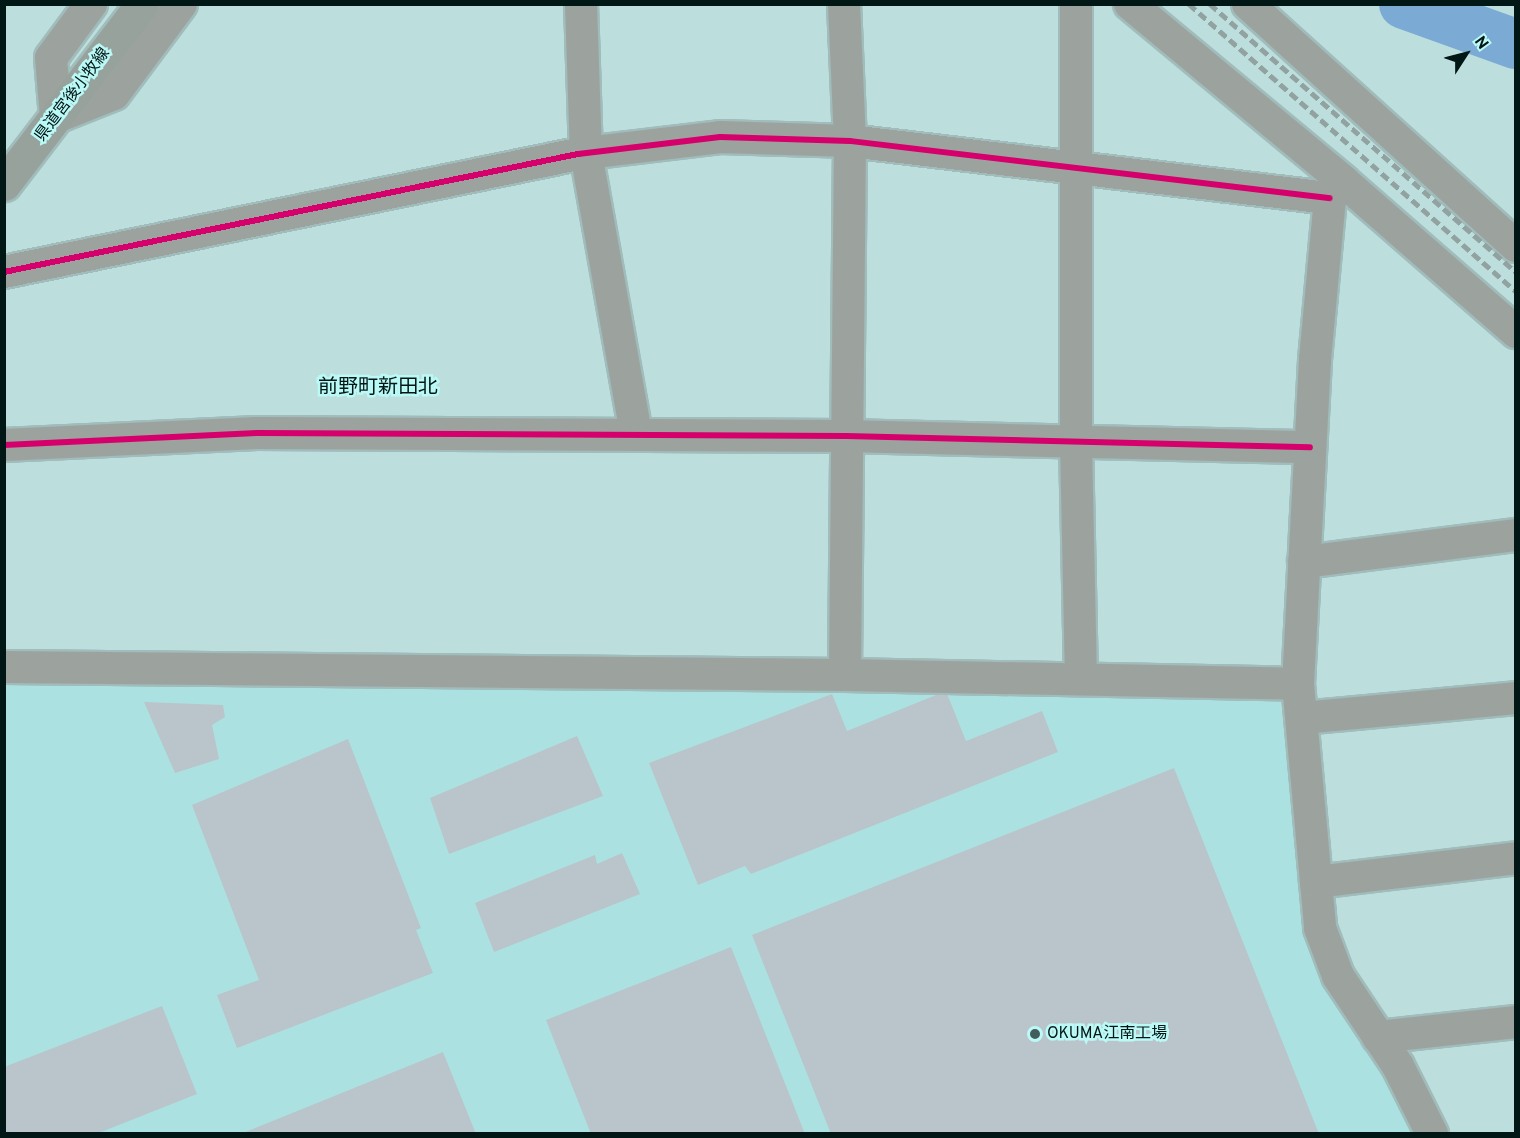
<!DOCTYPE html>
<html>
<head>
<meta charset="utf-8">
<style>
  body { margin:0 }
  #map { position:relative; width:1520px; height:1138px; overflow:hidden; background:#bcdedd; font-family:Overpass,"Noto Sans JP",sans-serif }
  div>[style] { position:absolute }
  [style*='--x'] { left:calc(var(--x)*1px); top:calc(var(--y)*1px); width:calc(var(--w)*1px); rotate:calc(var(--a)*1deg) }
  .built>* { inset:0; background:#abe2e1 }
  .river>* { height:50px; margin:-25px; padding:0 25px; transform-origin:25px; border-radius:25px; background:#7baad5 }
  .building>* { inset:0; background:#bac4cb }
  .roads { filter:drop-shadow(2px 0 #a0bcbb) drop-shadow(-2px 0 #a0bcbb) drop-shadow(0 2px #a0bcbb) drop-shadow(0 -2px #a0bcbb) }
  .street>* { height:32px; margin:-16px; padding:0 16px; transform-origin:16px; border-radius:16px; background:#9ca39f }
  .secondary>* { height:33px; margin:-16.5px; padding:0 16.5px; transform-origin:16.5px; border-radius:16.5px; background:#97a29d }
  .rail>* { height:4.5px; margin-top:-2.25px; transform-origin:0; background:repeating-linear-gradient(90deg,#92a2a1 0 9px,transparent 0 13.5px) }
  .cycleway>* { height:6px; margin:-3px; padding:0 3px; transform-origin:3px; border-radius:3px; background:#d6006c }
  .dots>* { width:16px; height:16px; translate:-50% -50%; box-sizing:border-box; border:3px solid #bbf9f7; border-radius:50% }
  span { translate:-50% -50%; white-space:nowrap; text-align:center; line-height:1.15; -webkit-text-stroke:5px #bbf9f7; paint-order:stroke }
  .street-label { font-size:16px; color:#001716 }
  .poi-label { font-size:16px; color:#001716 }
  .left { translate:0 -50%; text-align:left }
  .quarter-label { font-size:20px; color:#001716 }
  .frame { position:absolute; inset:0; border:6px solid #001716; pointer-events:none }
  .north { position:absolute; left:1436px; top:24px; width:60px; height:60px; -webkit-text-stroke:4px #bbf9f7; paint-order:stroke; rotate:54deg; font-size:16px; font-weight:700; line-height:24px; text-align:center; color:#001716 }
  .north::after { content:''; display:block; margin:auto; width:21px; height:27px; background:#001716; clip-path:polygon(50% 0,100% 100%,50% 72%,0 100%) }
</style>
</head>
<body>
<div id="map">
  <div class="built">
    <div style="clip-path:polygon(5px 682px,1280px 698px,1306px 940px,1326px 987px,1395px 1092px,1414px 1133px,5px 1134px)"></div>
  </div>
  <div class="river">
    <div style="--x:1404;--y:4;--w:119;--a:19.7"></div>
  </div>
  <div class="building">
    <div style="clip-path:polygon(946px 691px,966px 741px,1042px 711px,1058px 752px,751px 874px,745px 866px,698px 885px,649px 763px,832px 694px,847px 731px)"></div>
    <div style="clip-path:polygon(144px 702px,223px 705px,225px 717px,212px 725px,219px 759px,175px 773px)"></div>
    <div style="clip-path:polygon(577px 736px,603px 796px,449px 854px,430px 798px)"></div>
    <div style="clip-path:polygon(348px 739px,421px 928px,416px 930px,433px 973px,237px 1048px,217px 995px,259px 980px,192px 805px)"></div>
    <div style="clip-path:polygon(1174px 768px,1319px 1134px,831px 1134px,752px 935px)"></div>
    <div style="clip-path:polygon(622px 853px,640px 894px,494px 952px,475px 903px,595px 855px,597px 864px)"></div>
    <div style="clip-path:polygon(731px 947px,805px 1134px,591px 1134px,546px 1020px)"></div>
    <div style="clip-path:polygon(162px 1006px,197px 1094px,96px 1134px,4px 1134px,4px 1067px)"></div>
    <div style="clip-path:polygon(443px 1052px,476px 1134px,243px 1134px,243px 1133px)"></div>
  </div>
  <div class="roads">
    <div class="street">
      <div style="--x:91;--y:4;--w:67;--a:126.5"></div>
      <div style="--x:51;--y:58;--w:59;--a:85.2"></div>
      <div style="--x:56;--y:117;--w:62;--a:-21.6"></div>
      <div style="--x:114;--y:94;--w:112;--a:-53.3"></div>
      <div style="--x:581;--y:4;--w:149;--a:88.1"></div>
      <div style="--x:586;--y:153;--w:286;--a:79.9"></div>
      <div style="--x:844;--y:4;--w:137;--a:87.5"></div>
      <div style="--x:850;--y:141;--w:534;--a:90.54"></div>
      <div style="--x:1076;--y:4;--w:438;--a:90"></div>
      <div style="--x:1076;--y:442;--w:237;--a:88.8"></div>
      <div style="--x:1130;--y:4;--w:277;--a:39.7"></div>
      <div style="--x:1343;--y:181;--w:230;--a:41.1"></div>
      <div style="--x:1248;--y:4;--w:361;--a:42.1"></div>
      <div style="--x:1343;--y:182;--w:21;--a:129"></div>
      <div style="--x:1330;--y:198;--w:163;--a:95.3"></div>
      <div style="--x:1315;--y:360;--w:324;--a:93"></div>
      <div style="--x:1298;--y:684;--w:245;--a:84.8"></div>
      <div style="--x:1320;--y:928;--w:51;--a:69.4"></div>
      <div style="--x:1338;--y:976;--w:108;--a:56.3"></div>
      <div style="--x:1398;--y:1066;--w:76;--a:63.4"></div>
      <div style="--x:4;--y:272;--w:586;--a:-11.62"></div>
      <div style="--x:578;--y:154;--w:143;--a:-6.8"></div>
      <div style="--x:720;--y:137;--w:130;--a:1.8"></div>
      <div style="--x:850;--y:141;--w:483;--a:6.8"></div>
      <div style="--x:4;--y:445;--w:253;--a:-2.7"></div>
      <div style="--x:257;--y:433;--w:589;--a:0.29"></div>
      <div style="--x:846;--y:436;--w:464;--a:1.4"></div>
      <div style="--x:1304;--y:562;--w:214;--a:-7.3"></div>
      <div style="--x:4;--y:667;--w:841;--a:0.55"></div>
      <div style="--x:845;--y:675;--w:453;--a:1.1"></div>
      <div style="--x:1302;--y:718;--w:215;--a:-5.3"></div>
      <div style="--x:1316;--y:882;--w:201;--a:-6.8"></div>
      <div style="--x:1378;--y:1037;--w:139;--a:-6.2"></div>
    </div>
    <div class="secondary">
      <div style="--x:4;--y:184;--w:227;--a:-52.5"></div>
    </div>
  </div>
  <div class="rail">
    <div style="--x:1189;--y:4;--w:435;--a:41.3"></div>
    <div style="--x:1210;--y:4;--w:407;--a:41.2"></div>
  </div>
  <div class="cycleway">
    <div style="--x:4;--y:272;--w:586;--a:-11.62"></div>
    <div style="--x:578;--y:154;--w:143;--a:-6.8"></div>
    <div style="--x:720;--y:137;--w:130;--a:1.8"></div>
    <div style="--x:850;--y:141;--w:483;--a:6.8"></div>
    <div style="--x:4;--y:445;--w:253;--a:-2.7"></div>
    <div style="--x:257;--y:433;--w:589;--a:0.29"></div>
    <div style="--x:846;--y:436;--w:464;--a:1.4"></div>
  </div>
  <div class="dots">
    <div style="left:1035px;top:1034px;background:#425d5c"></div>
  </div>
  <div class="street-label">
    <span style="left:73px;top:95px;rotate:-53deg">県道宮後小牧線</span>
  </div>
  <div class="poi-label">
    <span class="left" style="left:1047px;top:1034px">OKUMA江南工場</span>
  </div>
  <div class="quarter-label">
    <span style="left:378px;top:388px">前野町新田北</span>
  </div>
  <div class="frame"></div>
  <div class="north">N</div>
</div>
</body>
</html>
